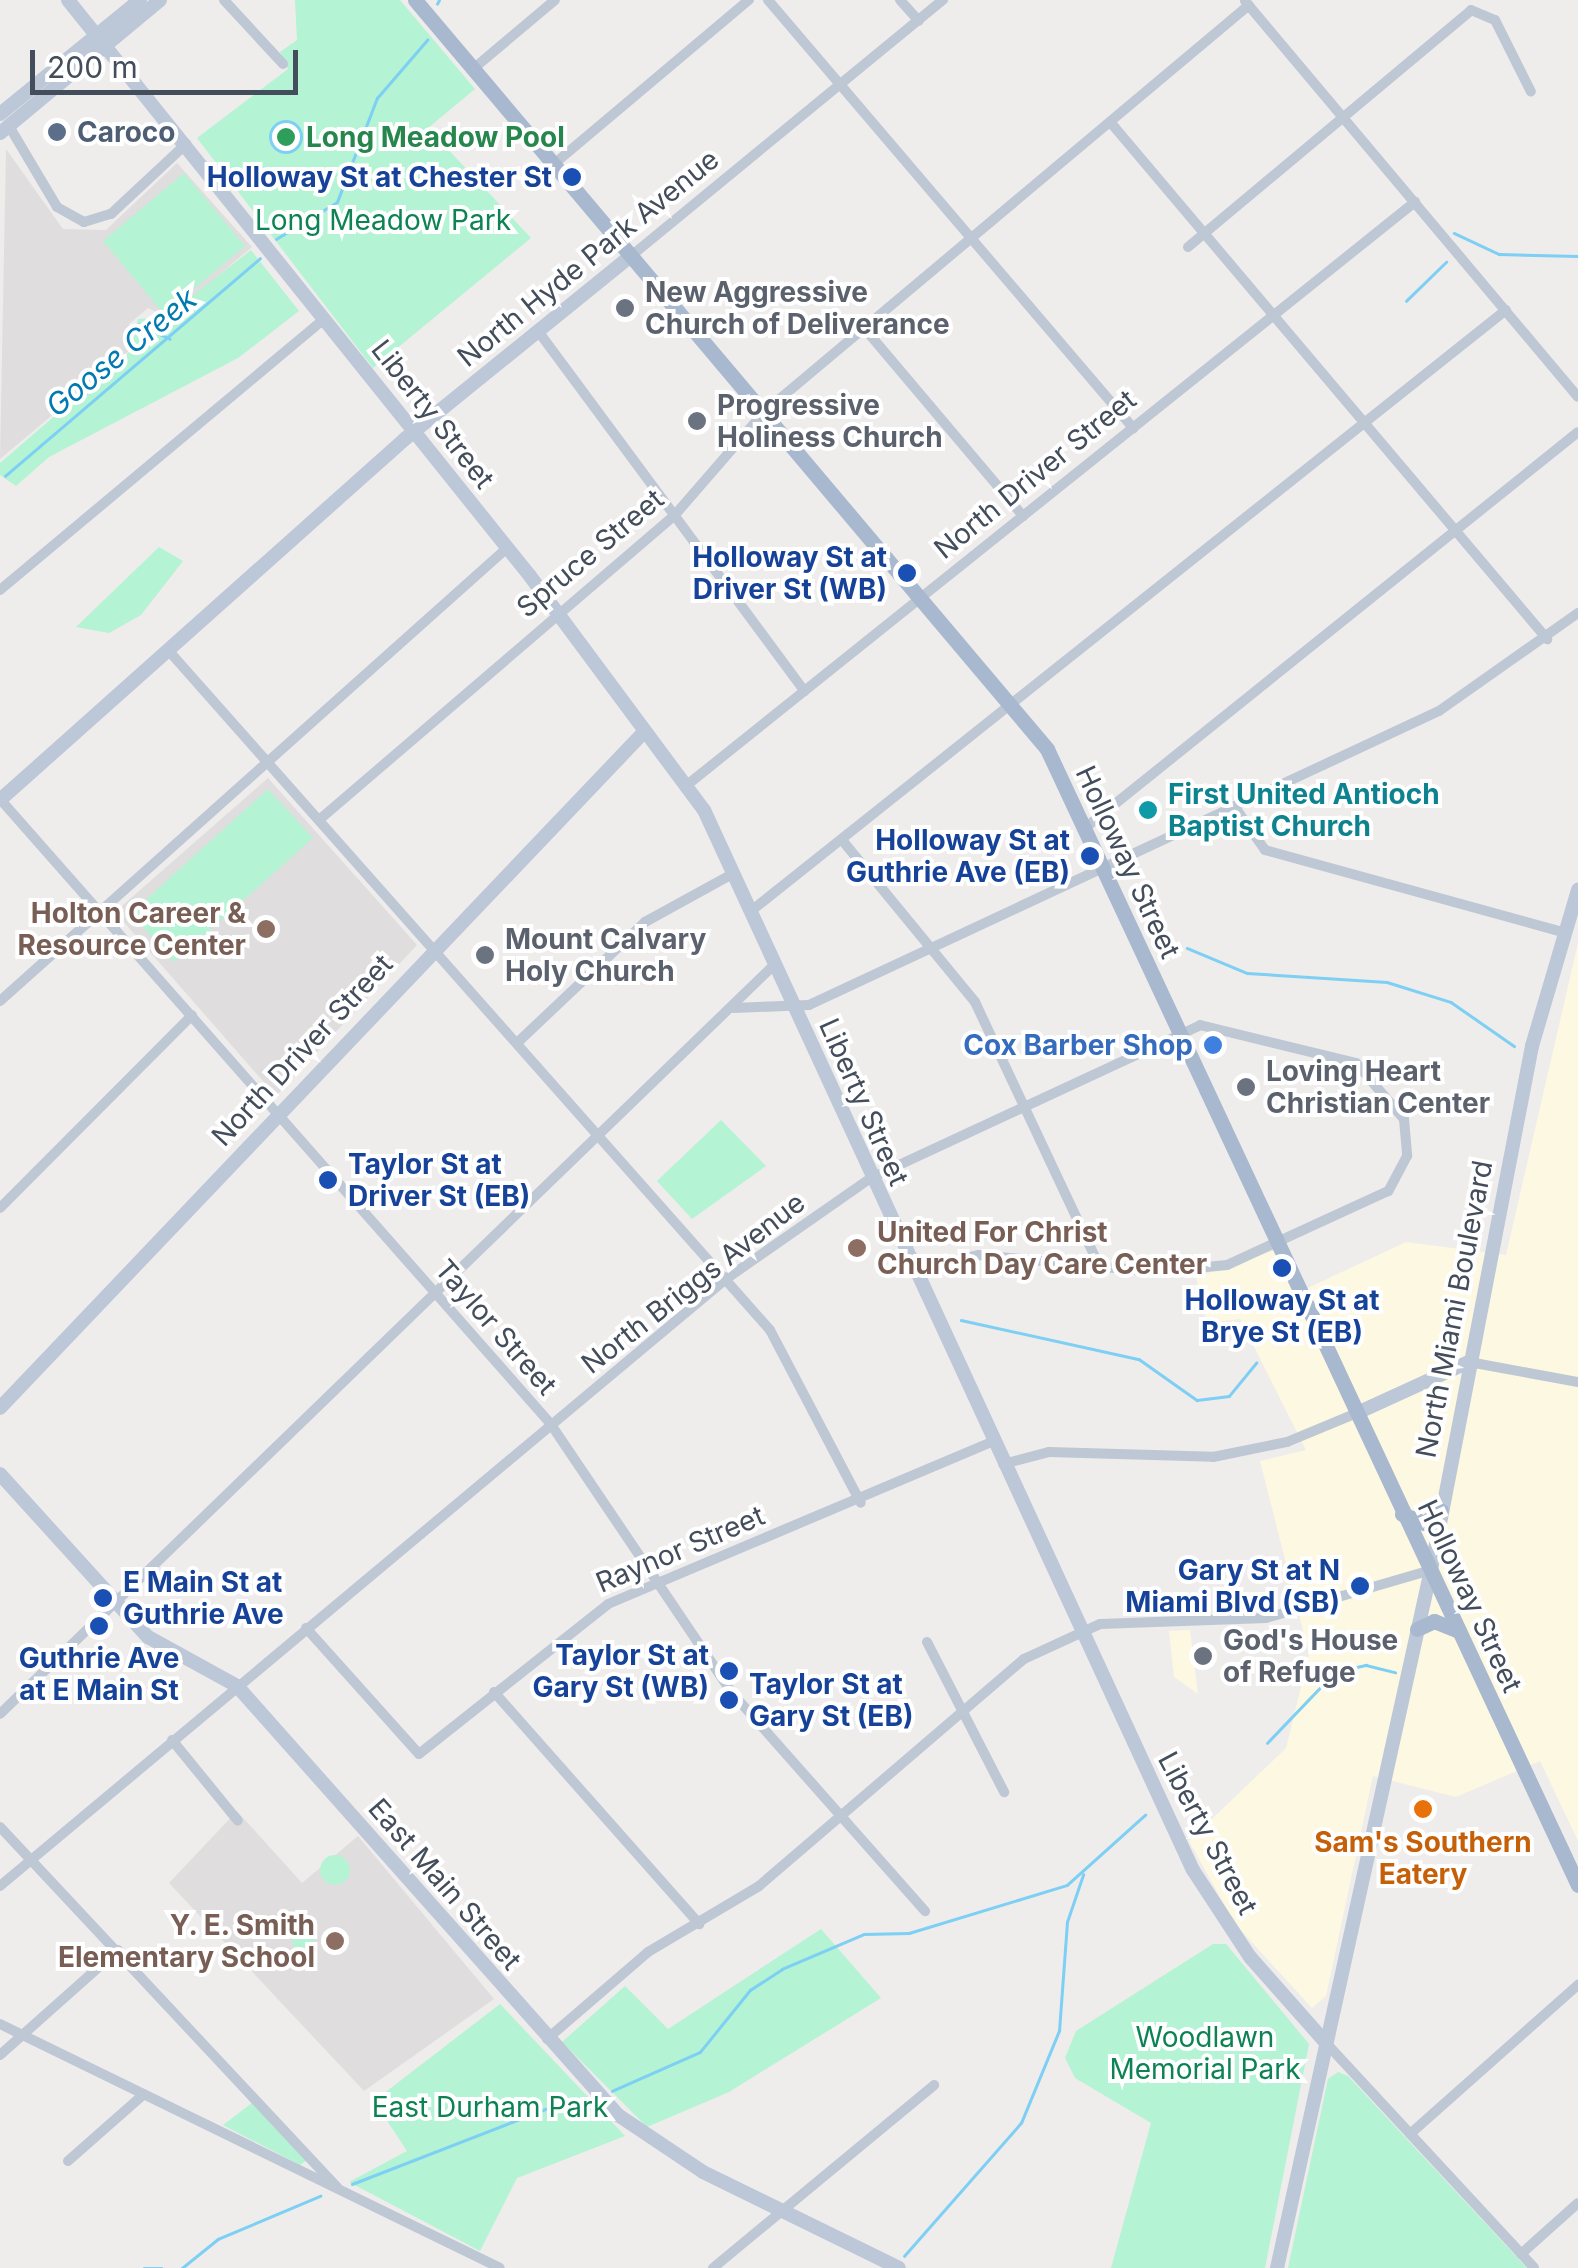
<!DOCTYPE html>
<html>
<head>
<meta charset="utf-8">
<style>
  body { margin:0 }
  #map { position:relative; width:1578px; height:2268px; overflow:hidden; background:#efecec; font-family:Inter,sans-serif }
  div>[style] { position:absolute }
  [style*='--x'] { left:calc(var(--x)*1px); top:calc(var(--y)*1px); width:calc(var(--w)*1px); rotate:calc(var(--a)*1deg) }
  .commercial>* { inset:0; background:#fdf8e2 }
  .education>* { inset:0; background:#e0ddde }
  .green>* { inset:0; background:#b4f3d3 }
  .round { border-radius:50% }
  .water>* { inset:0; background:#7dcff4 }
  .stream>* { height:2.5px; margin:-1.25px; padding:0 1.25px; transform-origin:1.25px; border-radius:1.25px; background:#7dcff4 }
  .street>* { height:10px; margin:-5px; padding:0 5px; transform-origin:5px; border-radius:5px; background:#bec7d4 }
  .secondary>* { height:14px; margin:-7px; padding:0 7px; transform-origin:7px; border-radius:7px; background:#bcc7d8 }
  .primary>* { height:15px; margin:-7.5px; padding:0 7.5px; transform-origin:7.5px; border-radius:7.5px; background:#a8b8cf }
  .dots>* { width:28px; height:28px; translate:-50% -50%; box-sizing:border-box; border:5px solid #fff; border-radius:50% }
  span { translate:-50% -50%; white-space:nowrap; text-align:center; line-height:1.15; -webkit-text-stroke:8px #fff; paint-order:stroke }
  .service-label { font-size:28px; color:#4e5e75; font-weight:700 }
  .left { translate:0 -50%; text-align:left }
  .leisure-label { font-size:28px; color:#27864d; font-weight:700 }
  .transit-label { font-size:28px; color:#164399; font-weight:700 }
  .right { translate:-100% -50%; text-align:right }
  .park-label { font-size:28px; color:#0d8354 }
  .street-label { font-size:28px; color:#434d5b }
  .worship-label { font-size:28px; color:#5b616d; font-weight:700 }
  .culture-label { font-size:28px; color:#0d838f; font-weight:700 }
  .education-label { font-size:28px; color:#785e54; font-weight:700 }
  .shop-label { font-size:28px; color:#366cbe; font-weight:700 }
  .food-label { font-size:28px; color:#c56008; font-weight:700 }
  .water-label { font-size:30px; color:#007ab1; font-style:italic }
  .scale { position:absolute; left:30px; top:50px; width:268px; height:45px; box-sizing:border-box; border:5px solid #434d5b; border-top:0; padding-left:12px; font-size:30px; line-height:35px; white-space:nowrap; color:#434d5b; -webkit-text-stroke:8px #fff; paint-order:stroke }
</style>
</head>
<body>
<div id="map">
  <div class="commercial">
    <div style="clip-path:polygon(1578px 943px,1578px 1841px,1540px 1761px,1456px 1797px,1373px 1776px,1326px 1996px,1312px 2008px,1235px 1924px,1189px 1841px,1286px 1748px,1309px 1654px,1260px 1461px,1306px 1450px,1240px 1319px,1207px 1323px,1196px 1277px,1276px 1250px,1297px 1293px,1406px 1242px,1506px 1255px)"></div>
    <div style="clip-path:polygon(1190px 1630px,1198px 1694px,1174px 1677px,1169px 1631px)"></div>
  </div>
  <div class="education">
    <div style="clip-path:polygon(6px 149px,63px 229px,106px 230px,177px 163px,252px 247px,168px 318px,148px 308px,129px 324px,131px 349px,0 459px)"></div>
    <div style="clip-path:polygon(268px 778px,417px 945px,276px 1096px,115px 912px)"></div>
    <div style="clip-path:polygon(237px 1811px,302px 1883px,358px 1836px,494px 1999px,364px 2091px,169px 1883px)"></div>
  </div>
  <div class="green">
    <div style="clip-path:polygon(295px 0,400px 0,475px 89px,428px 128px,531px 238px,373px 368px,197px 138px,288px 69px,280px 52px,297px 40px)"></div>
    <div style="clip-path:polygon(184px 173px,245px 246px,164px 314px,103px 241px)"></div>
    <div style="clip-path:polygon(251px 250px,299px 311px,238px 358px,49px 457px,16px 486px,0 475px,0 463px,129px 352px,138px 319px,165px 317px)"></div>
    <div style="clip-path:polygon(159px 547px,183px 561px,141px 615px,109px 633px,76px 627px)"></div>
    <div style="clip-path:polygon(268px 789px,313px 838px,174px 962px,131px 913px)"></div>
    <div style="clip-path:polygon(721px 1120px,766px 1166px,692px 1219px,657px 1181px)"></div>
    <div class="round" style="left:320px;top:1855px;width:30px;height:30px"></div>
    <div class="round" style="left:292px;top:1929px;width:22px;height:22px"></div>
    <div style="clip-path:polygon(821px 1929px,881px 1998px,729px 2092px,647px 2127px,562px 2042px,625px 1986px,668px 2029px)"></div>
    <div style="clip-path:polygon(1213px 1944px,1226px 1944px,1309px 2044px,1265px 2268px,1111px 2268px,1151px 2123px,1075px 2078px,1065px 2058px,1076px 2031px)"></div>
    <div style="clip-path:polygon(500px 2004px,625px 2136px,517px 2178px,480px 2251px,349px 2182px,407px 2151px,374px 2101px)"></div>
    <div style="clip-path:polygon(1338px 2072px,1348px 2076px,1527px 2268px,1288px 2268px,1328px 2079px)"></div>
    <div style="clip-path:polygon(252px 2103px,307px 2160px,300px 2165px,223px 2125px)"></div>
  </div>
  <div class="water">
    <div class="round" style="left:269px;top:120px;width:34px;height:34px"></div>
  </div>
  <div class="stream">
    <div style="--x:437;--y:4;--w:4;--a:-63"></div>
    <div style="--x:1454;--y:233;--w:50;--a:25"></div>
    <div style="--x:1499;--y:254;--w:79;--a:1.5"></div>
    <div style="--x:276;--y:239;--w:71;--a:-31.2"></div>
    <div style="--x:337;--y:202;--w:111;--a:-69"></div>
    <div style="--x:377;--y:98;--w:77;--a:-49.2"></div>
    <div style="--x:1406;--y:301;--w:56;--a:-44.3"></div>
    <div style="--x:138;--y:324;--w:35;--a:25"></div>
    <div style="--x:5;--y:476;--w:335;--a:-40.5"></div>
    <div style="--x:1187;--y:948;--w:65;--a:22.6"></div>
    <div style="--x:1247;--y:973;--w:140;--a:3.7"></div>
    <div style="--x:1387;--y:982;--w:67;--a:17.4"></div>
    <div style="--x:1451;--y:1002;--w:77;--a:34.9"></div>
    <div style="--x:961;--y:1320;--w:182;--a:12.4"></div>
    <div style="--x:1139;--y:1359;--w:71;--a:35.3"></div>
    <div style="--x:1197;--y:1400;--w:32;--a:-7"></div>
    <div style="--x:1229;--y:1396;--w:43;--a:-50.7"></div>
    <div style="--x:1267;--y:1743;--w:98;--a:-46.2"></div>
    <div style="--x:1335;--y:1672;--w:32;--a:-13"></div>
    <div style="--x:1366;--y:1665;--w:30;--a:14"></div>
    <div style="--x:612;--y:2091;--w:96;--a:-23.9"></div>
    <div style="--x:700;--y:2052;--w:80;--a:-51.1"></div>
    <div style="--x:750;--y:1990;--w:38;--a:-33"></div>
    <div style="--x:782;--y:1969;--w:89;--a:-23.1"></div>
    <div style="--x:864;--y:1934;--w:45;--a:-1.3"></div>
    <div style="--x:909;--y:1933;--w:165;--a:-16.9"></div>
    <div style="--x:1067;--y:1885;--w:105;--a:-41.9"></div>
    <div style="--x:352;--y:2184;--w:238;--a:-21.2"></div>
    <div style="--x:904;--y:2256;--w:177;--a:-48.7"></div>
    <div style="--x:1021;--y:2123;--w:100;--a:-67.6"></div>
    <div style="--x:1059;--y:2031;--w:109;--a:-85.8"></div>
    <div style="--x:1067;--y:1922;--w:50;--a:-71.2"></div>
    <div style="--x:144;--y:2268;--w:18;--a:0"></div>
    <div style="--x:182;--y:2268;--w:46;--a:-38.9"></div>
    <div style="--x:218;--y:2239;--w:111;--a:-22.9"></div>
  </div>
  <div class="street">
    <div style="--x:224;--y:0;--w:87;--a:47.3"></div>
    <div style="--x:768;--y:0;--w:563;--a:49.54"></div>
    <div style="--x:900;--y:0;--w:28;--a:48"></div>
    <div style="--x:1245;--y:1;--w:517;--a:49.94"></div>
    <div style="--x:473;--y:69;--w:107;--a:-40.1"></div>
    <div style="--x:1111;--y:123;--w:676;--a:49.8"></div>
    <div style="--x:9;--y:126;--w:94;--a:59.3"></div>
    <div style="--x:57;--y:207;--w:31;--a:29"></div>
    <div style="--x:84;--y:222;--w:28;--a:-17"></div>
    <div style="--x:111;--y:214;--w:103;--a:-43"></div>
    <div style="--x:554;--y:164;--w:255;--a:-40.1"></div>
    <div style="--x:1188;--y:247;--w:369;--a:-39.9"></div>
    <div style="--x:1471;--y:10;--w:26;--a:23"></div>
    <div style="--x:1495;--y:20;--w:80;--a:63.4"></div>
    <div style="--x:631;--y:256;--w:404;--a:-39.4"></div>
    <div style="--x:865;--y:329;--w:245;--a:49.8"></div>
    <div style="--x:538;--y:331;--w:448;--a:53.5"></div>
    <div style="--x:0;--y:590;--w:424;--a:-39.9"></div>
    <div style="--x:168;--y:650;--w:908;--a:48.48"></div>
    <div style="--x:770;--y:1330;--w:195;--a:62.3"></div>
    <div style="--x:687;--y:785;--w:933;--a:-38.69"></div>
    <div style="--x:0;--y:799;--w:832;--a:48.61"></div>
    <div style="--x:550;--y:1423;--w:327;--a:56"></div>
    <div style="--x:733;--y:1694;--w:290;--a:48.5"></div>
    <div style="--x:1234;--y:806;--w:54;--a:54.8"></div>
    <div style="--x:1265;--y:850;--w:309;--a:15.4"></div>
    <div style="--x:319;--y:820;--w:467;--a:-40.6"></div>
    <div style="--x:674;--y:516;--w:138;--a:-49.1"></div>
    <div style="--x:764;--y:412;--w:633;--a:-40"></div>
    <div style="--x:1085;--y:828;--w:632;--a:-38.77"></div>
    <div style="--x:842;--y:840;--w:210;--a:50.6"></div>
    <div style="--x:975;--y:1002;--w:292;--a:64.8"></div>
    <div style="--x:751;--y:911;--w:965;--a:-38.52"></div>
    <div style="--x:0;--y:1001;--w:680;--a:-41.78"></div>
    <div style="--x:734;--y:1008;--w:75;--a:-2.3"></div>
    <div style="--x:809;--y:1005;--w:695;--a:-25.02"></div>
    <div style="--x:1439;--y:711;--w:170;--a:-35.2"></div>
    <div style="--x:517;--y:1043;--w:176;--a:-43.4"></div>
    <div style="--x:645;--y:922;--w:102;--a:-28.8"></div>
    <div style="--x:0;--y:1208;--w:272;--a:-45.1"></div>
    <div style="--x:1469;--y:1362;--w:111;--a:10.4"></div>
    <div style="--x:1003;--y:1464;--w:48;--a:-14.6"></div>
    <div style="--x:1049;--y:1452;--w:164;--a:1.7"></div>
    <div style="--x:1213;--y:1457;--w:76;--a:-11.5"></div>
    <div style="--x:1287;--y:1442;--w:76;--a:-22.5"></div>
    <div style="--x:306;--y:1628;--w:169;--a:48.1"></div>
    <div style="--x:419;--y:1754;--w:241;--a:-38.4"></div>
    <div style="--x:608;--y:1604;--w:417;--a:-22.9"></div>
    <div style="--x:927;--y:1642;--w:169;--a:62.8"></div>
    <div style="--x:494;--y:1692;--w:310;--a:48.5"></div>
    <div style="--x:0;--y:1714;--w:1078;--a:-44.06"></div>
    <div style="--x:172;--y:1740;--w:104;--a:50.8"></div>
    <div style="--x:0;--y:1827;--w:493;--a:46.9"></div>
    <div style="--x:0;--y:1886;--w:946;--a:-39.9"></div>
    <div style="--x:726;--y:1279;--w:177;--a:-34.9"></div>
    <div style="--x:871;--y:1178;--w:363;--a:-24.9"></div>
    <div style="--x:1200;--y:1025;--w:161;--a:13.7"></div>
    <div style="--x:1356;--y:1063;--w:74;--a:49.4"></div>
    <div style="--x:1404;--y:1119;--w:37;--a:85"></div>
    <div style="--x:1407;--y:1156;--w:40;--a:118"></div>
    <div style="--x:1388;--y:1191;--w:177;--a:155.3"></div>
    <div style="--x:1227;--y:1265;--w:71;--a:174.4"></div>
    <div style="--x:1156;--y:1272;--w:178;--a:-174.5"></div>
    <div style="--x:979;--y:1255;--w:69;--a:167.4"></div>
    <div style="--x:0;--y:2024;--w:556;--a:26.01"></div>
    <div style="--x:547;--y:2039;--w:133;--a:-40.7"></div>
    <div style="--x:648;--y:1952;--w:129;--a:-30.7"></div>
    <div style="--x:759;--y:1886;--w:349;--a:-40.6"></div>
    <div style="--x:1024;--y:1659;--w:84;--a:-24.7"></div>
    <div style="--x:1100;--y:1624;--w:166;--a:-2.1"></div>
    <div style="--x:1266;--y:1618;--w:172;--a:-16.2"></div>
    <div style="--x:1326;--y:2043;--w:306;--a:47.2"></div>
    <div style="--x:0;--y:2055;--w:158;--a:-41.7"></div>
    <div style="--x:1410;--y:2134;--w:225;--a:-41.6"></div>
    <div style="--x:68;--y:2161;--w:101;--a:-41.4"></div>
    <div style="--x:1521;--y:2254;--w:76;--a:-41.8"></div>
    <div style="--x:713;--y:2268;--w:287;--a:-39.6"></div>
  </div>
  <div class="secondary">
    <div style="--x:68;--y:0;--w:738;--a:51.27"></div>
    <div style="--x:530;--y:576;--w:292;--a:53.4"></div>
    <div style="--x:704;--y:810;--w:1167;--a:65.24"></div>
    <div style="--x:1193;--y:1870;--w:104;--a:56.8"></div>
    <div style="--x:1250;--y:1957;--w:115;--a:48.5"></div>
    <div style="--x:0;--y:114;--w:181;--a:-39.2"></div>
    <div style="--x:0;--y:133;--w:208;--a:-39.7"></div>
    <div style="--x:0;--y:800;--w:544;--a:-41.72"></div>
    <div style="--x:406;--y:438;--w:289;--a:-39"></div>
    <div style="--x:0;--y:1408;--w:935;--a:-46.39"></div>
    <div style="--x:1357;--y:1413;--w:123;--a:-24.5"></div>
    <div style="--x:0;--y:1474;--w:220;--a:47.8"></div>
    <div style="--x:148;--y:1637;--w:102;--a:28.8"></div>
    <div style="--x:237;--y:1686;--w:574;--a:48.39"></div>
    <div style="--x:618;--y:2115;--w:102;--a:33.8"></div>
    <div style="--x:703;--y:2172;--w:218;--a:26.1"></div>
    <div style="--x:1277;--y:2268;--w:715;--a:-77.56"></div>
    <div style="--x:1431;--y:1570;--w:534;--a:-79.09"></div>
    <div style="--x:1532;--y:1046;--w:163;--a:-73.6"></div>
  </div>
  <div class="primary">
    <div style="--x:415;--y:0;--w:980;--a:49.84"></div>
    <div style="--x:1047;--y:749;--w:1254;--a:64.95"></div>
    <div style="--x:1402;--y:1514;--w:24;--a:22"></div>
    <div style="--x:1424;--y:1523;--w:21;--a:-37"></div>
    <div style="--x:1417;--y:1629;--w:19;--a:-25"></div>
    <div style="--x:1434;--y:1621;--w:27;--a:22"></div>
  </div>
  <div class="dots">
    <div style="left:57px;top:132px;background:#5c6f8a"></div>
    <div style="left:286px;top:137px;background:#2e9e5b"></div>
    <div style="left:572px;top:177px;background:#1a4fb4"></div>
    <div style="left:625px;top:308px;background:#6b7280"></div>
    <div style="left:697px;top:421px;background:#6b7280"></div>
    <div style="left:907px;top:573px;background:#1a4fb4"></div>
    <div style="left:1148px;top:810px;background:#0f9aa8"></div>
    <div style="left:1090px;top:856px;background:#1a4fb4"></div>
    <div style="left:266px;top:929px;background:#8d6e63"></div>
    <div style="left:485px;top:955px;background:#6b7280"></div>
    <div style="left:1213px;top:1045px;background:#3f7fe0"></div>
    <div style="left:1246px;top:1087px;background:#6b7280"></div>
    <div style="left:328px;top:1180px;background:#1a4fb4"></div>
    <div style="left:857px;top:1248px;background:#8d6e63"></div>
    <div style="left:1282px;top:1268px;background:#1a4fb4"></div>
    <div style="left:1360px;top:1586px;background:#1a4fb4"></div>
    <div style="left:103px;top:1598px;background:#1a4fb4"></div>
    <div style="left:99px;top:1626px;background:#1a4fb4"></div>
    <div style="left:1203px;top:1656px;background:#6b7280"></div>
    <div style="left:729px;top:1671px;background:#1a4fb4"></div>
    <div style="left:729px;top:1700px;background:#1a4fb4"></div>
    <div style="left:1423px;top:1809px;background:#e8710a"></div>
    <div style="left:335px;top:1941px;background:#8d6e63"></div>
  </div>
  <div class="service-label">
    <span class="left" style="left:77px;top:132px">Caroco</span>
  </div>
  <div class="leisure-label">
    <span class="left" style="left:306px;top:137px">Long Meadow Pool</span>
  </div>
  <div class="transit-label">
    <span class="right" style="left:552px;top:177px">Holloway St at Chester St</span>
    <span class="right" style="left:887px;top:573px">Holloway St at<br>Driver St (WB)</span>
    <span class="right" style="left:1070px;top:856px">Holloway St at<br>Guthrie Ave (EB)</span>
    <span class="left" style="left:348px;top:1180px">Taylor St at<br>Driver St (EB)</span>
    <span style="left:1282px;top:1316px">Holloway St at<br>Brye St (EB)</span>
    <span class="right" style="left:1340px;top:1586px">Gary St at N<br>Miami Blvd (SB)</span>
    <span class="left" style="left:123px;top:1598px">E Main St at<br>Guthrie Ave</span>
    <span class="right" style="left:709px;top:1671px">Taylor St at<br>Gary St (WB)</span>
    <span style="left:99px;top:1674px">Guthrie Ave<br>at E Main St</span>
    <span class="left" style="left:749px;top:1700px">Taylor St at<br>Gary St (EB)</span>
  </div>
  <div class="park-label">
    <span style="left:383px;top:220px">Long Meadow Park</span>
    <span style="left:1205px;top:2053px">Woodlawn<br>Memorial Park</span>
    <span style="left:490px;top:2107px">East Durham Park</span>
  </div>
  <div class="street-label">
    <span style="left:588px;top:258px;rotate:-39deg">North Hyde Park Avenue</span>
    <span style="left:433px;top:414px;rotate:52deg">Liberty Street</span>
    <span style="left:1035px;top:474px;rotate:-39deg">North Driver Street</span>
    <span style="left:590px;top:553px;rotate:-40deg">Spruce Street</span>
    <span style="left:1128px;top:862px;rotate:65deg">Holloway Street</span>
    <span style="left:302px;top:1050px;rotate:-47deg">North Driver Street</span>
    <span style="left:864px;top:1102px;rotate:66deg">Liberty Street</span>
    <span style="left:693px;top:1283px;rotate:-38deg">North Briggs Avenue</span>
    <span style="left:1454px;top:1309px;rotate:-79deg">North Miami Boulevard</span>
    <span style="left:496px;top:1327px;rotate:49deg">Taylor Street</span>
    <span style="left:680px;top:1549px;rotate:-23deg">Raynor Street</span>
    <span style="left:1470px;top:1596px;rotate:65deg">Holloway Street</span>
    <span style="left:1208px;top:1833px;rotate:62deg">Liberty Street</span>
    <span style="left:445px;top:1884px;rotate:49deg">East Main Street</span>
  </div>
  <div class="worship-label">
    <span class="left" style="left:645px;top:308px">New Aggressive<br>Church of Deliverance</span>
    <span class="left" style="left:717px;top:421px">Progressive<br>Holiness Church</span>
    <span class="left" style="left:505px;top:955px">Mount Calvary<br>Holy Church</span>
    <span class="left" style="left:1266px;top:1087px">Loving Heart<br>Christian Center</span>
    <span class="left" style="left:1223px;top:1656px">God's House<br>of Refuge</span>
  </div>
  <div class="culture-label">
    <span class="left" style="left:1168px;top:810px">First United Antioch<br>Baptist Church</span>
  </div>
  <div class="education-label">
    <span class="right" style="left:246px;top:929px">Holton Career &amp;<br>Resource Center</span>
    <span class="left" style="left:877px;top:1248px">United For Christ<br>Church Day Care Center</span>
    <span class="right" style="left:315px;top:1941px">Y. E. Smith<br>Elementary School</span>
  </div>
  <div class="shop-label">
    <span class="right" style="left:1193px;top:1045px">Cox Barber Shop</span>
  </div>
  <div class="food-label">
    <span style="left:1423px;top:1858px">Sam's Southern<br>Eatery</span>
  </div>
  <div class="water-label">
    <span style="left:121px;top:352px;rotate:-39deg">Goose Creek</span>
  </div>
  <div class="scale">200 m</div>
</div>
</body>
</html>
